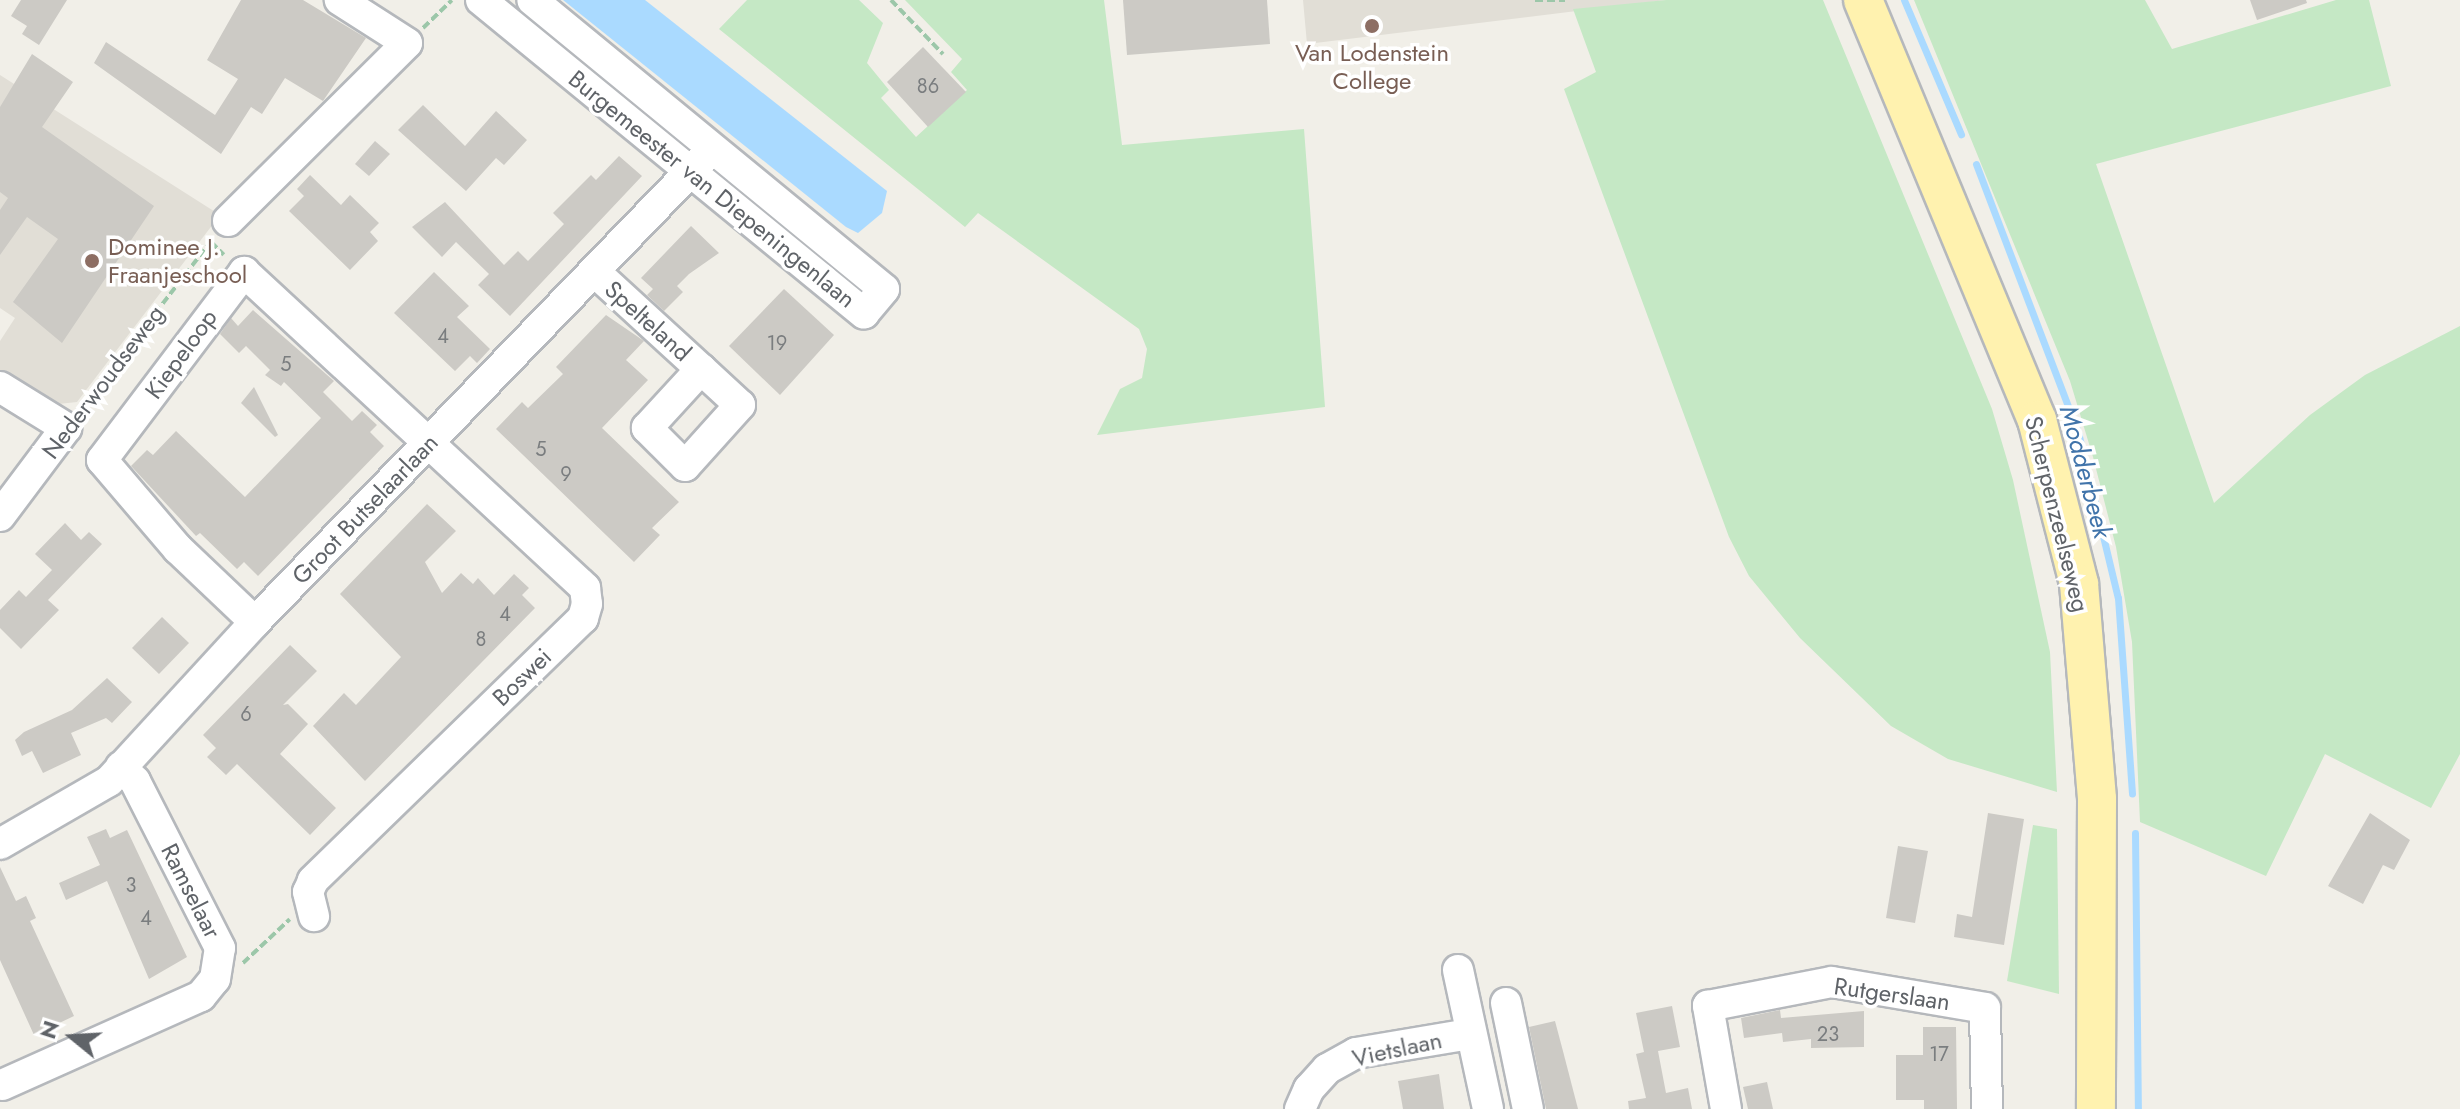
<!DOCTYPE html>
<html>
<head>
<meta charset="utf-8">
<style>
  body { margin:0 }
  #map { position:relative; width:2460px; height:1109px; overflow:hidden; background:#f1efe8; font-family:Jost,sans-serif }
  div>[style] { position:absolute }
  [style*='--x'] { left:calc(var(--x)*1px); top:calc(var(--y)*1px); width:calc(var(--w)*1px); rotate:calc(var(--a)*1deg) }
  .education>* { inset:0; background:#e1ded6 }
  .green>* { inset:0; background:#c5e8c5 }
  .water>* { inset:0; background:#aadaff }
  .stream>* { height:7px; margin:-3.5px; padding:0 3.5px; transform-origin:3.5px; border-radius:3.5px; background:#aadaff }
  .building>* { inset:0; background:#cccac5 }
  .path>* { height:4px; margin-top:-2px; transform-origin:0; background:repeating-linear-gradient(90deg,#9cc7a9 0 8px,transparent 0 12px) }
  .roads { filter:drop-shadow(2px 0 #b5b8bc) drop-shadow(-2px 0 #b5b8bc) drop-shadow(0 2px #b5b8bc) drop-shadow(0 -2px #b5b8bc) }
  .minor>* { height:30px; margin:-15px; padding:0 15px; transform-origin:15px; border-radius:15px; background:#fff }
  .major>* { height:38px; margin:-19px; padding:0 19px; transform-origin:19px; border-radius:19px; background:#fff2af }
  .dots>* { width:22px; height:22px; translate:-50% -50%; box-sizing:border-box; border:4px solid #fff; border-radius:50% }
  span { translate:-50% -50%; white-space:nowrap; text-align:center; line-height:1.15; -webkit-text-stroke:7px #fff; paint-order:stroke }
  .number-label { font-size:20px; color:#7a7d7f }
  .number-label span { -webkit-text-stroke-width:0 }
  .education-label { font-size:24px; color:#785e54 }
  .left { translate:0 -50%; text-align:left }
  .street-label { font-size:24px; color:#5f6368 }
  .water-label { font-size:26px; color:#4174aa; font-style:italic }
  .north { position:absolute; left:32px; top:997px; width:80px; height:80px; -webkit-text-stroke:6px #fff; paint-order:stroke; rotate:288deg; font-size:22px; font-weight:700; line-height:32px; text-align:center; color:#5f6368 }
  .north::after { content:''; display:block; margin:auto; width:28px; height:36px; background:#5f6368; clip-path:polygon(50% 0,100% 100%,50% 72%,0 100%) }
</style>
</head>
<body>
<div id="map">
  <div class="education">
    <div style="clip-path:polygon(1303px 0,1666px 0,1307px 44px)"></div>
    <div style="clip-path:polygon(0 75px,220px 215px,77px 402px,49px 405px,0 373px,0 341px,15px 318px,0 308px)"></div>
  </div>
  <div class="green">
    <div style="clip-path:polygon(747px 0,859px 0,883px 23px,867px 63px,889px 90px,881px 98px,916px 137px,967px 90px,951px 72px,962px 59px,905px 0,1104px 0,1122px 145px,1304px 129px,1325px 407px,1097px 435px,1120px 389px,1142px 378px,1147px 349px,1139px 329px,978px 213px,965px 227px,719px 29px)"></div>
    <div style="clip-path:polygon(1666px 0,1823px 0,1992px 409px,2013px 480px,2050px 652px,2057px 792px,1948px 759px,1891px 726px,1800px 638px,1749px 576px,1729px 537px,1564px 89px,1596px 72px,1573px 9px)"></div>
    <div style="clip-path:polygon(1914px 0,2145px 0,2172px 49px,2336px 0,2369px 0,2391px 86px,2096px 164px,2214px 503px,2310px 415px,2365px 375px,2460px 326px,2460px 754px,2431px 808px,2325px 754px,2266px 876px,2140px 822px,2132px 642px,2116px 547px,2093px 457px,2070px 381px)"></div>
    <div style="clip-path:polygon(2033px 825px,2057px 829px,2059px 994px,2007px 981px)"></div>
  </div>
  <div class="water">
    <div style="clip-path:polygon(563px 0,645px 0,887px 191px,882px 213px,858px 233px,846px 227px)"></div>
  </div>
  <div class="stream">
    <div style="--x:1904;--y:0;--w:146;--a:67"></div>
    <div style="--x:1976;--y:164;--w:287;--a:69.2"></div>
    <div style="--x:2078;--y:432;--w:171;--a:76.5"></div>
    <div style="--x:2118;--y:598;--w:196;--a:85.9"></div>
    <div style="--x:2135;--y:833;--w:276;--a:89.4"></div>
  </div>
  <div class="building">
    <div style="clip-path:polygon(21px 0,67px 0,39px 45px,22px 34px,27px 26px,11px 16px)"></div>
    <div style="clip-path:polygon(241px 0,303px 0,366px 38px,323px 101px,285px 78px,262px 114px,251px 107px,221px 154px,94px 63px,106px 42px,215px 115px,238px 79px,207px 60px)"></div>
    <div style="clip-path:polygon(1123px 0,1267px 0,1270px 44px,1127px 55px)"></div>
    <div style="clip-path:polygon(2250px 0,2306px 0,2307px 3px,2257px 20px)"></div>
    <div style="clip-path:polygon(923px 47px,966px 92px,928px 127px,887px 82px)"></div>
    <div style="clip-path:polygon(32px 54px,73px 82px,42px 127px,154px 206px,62px 343px,13px 302px,58px 239px,27px 217px,0 255px,0 210px,8px 198px,0 192px,0 107px)"></div>
    <div style="clip-path:polygon(423px 105px,465px 146px,496px 111px,527px 140px,504px 165px,496px 158px,466px 191px,398px 130px)"></div>
    <div style="clip-path:polygon(375px 141px,390px 154px,369px 176px,355px 164px)"></div>
    <div style="clip-path:polygon(619px 156px,642px 176px,510px 316px,478px 285px,489px 274px,456px 242px,442px 257px,412px 227px,445px 202px,504px 265px,518px 251px,528px 261px,564px 224px,553px 213px,591px 175px,596px 180px)"></div>
    <div style="clip-path:polygon(310px 175px,341px 205px,350px 195px,379px 223px,370px 232px,378px 241px,350px 270px,289px 211px,304px 196px,297px 189px)"></div>
    <div style="clip-path:polygon(691px 226px,719px 253px,689px 274px,677px 286px,683px 292px,664px 311px,647px 295px,653px 289px,641px 278px)"></div>
    <div style="clip-path:polygon(434px 272px,469px 306px,457px 317px,490px 349px,477px 363px,470px 356px,455px 371px,394px 313px)"></div>
    <div style="clip-path:polygon(784px 289px,834px 335px,780px 395px,729px 346px)"></div>
    <div style="clip-path:polygon(253px 310px,334px 381px,323px 392px,352px 421px,362px 411px,377px 425px,370px 432px,384px 446px,258px 576px,244px 562px,237px 569px,200px 533px,196px 536px,131px 466px,147px 450px,153px 455px,176px 431px,245px 497px,321px 418px,284px 382px,281px 386px,265px 375px,270px 370px,246px 346px,239px 353px,220px 334px,231px 318px,238px 326px)"></div>
    <div style="clip-path:polygon(606px 315px,644px 341px,626px 360px,648px 380px,602px 428px,679px 502px,652px 528px,660px 535px,634px 562px,496px 429px,522px 402px,528px 408px,563px 374px,556px 367px)"></div>
    <div style="clip-path:polygon(254px 387px,278px 435px,275px 437px,241px 403px)"></div>
    <div style="clip-path:polygon(427px 504px,456px 531px,425px 562px,442px 593px,461px 573px,473px 584px,478px 578px,494px 595px,514px 574px,529px 588px,522px 595px,535px 608px,365px 781px,313px 726px,344px 693px,356px 705px,401px 657px,340px 594px)"></div>
    <div style="clip-path:polygon(65px 523px,81px 540px,89px 532px,102px 544px,48px 600px,59px 610px,21px 649px,0 628px,0 610px,19px 590px,26px 597px,52px 570px,35px 554px)"></div>
    <div style="clip-path:polygon(162px 617px,189px 643px,159px 674px,132px 648px)"></div>
    <div style="clip-path:polygon(290px 645px,317px 671px,283px 705px,288px 704px,308px 724px,280px 754px,336px 808px,310px 835px,237px 764px,226px 775px,207px 757px,216px 748px,203px 735px)"></div>
    <div style="clip-path:polygon(107px 678px,132px 702px,112px 723px,106px 718px,71px 733px,81px 755px,43px 773px,32px 751px,22px 756px,15px 740px,24px 732px,72px 710px)"></div>
    <div style="clip-path:polygon(1988px 813px,2024px 819px,2004px 945px,1954px 937px,1957px 914px,1972px 917px)"></div>
    <div style="clip-path:polygon(2370px 813px,2410px 840px,2394px 870px,2383px 865px,2363px 904px,2328px 886px)"></div>
    <div style="clip-path:polygon(106px 829px,110px 838px,127px 830px,187px 957px,149px 979px,107px 881px,66px 900px,59px 883px,100px 865px,87px 837px)"></div>
    <div style="clip-path:polygon(1898px 846px,1928px 851px,1915px 923px,1886px 918px)"></div>
    <div style="clip-path:polygon(0 867px,16px 901px,26px 896px,36px 918px,30px 921px,74px 1016px,34px 1035px,0 960px)"></div>
    <div style="clip-path:polygon(1672px 1006px,1680px 1047px,1658px 1051px,1666px 1093px,1688px 1088px,1692px 1109px,1629px 1109px,1628px 1101px,1646px 1098px,1636px 1054px,1644px 1052px,1636px 1013px)"></div>
    <div style="clip-path:polygon(1780px 1010px,1781px 1018px,1864px 1011px,1864px 1047px,1811px 1048px,1811px 1039px,1783px 1042px,1782px 1033px,1744px 1038px,1741px 1018px)"></div>
    <div style="clip-path:polygon(1555px 1021px,1564px 1055px,1578px 1109px,1546px 1109px,1529px 1027px)"></div>
    <div style="clip-path:polygon(1923px 1027px,1956px 1027px,1957px 1109px,1924px 1109px,1924px 1100px,1896px 1100px,1896px 1055px,1923px 1055px)"></div>
    <div style="clip-path:polygon(1439px 1074px,1444px 1109px,1403px 1109px,1398px 1081px)"></div>
    <div style="clip-path:polygon(1767px 1082px,1773px 1109px,1748px 1109px,1743px 1087px)"></div>
  </div>
  <div class="path">
    <div style="--x:891;--y:0;--w:75;--a:46.1"></div>
    <div style="--x:1535;--y:0;--w:30;--a:0"></div>
    <div style="--x:423;--y:28;--w:40;--a:-44"></div>
    <div style="--x:211;--y:242;--w:18;--a:45"></div>
    <div style="--x:82;--y:408;--w:211;--a:-52.3"></div>
    <div style="--x:243;--y:963;--w:64;--a:-43.1"></div>
  </div>
  <div class="roads">
    <div class="minor">
      <div style="--x:481;--y:0;--w:495;--a:39.3"></div>
      <div style="--x:864;--y:313;--w:31;--a:-50"></div>
      <div style="--x:884;--y:289;--w:455;--a:-140.6"></div>
      <div style="--x:228;--y:221;--w:252;--a:-44.8"></div>
      <div style="--x:407;--y:43;--w:80;--a:-147.3"></div>
      <div style="--x:595;--y:272;--w:144;--a:42.5"></div>
      <div style="--x:701;--y:369;--w:53;--a:42.7"></div>
      <div style="--x:740;--y:405;--w:82;--a:132"></div>
      <div style="--x:685;--y:466;--w:54;--a:-135"></div>
      <div style="--x:647;--y:428;--w:80;--a:-47.5"></div>
      <div style="--x:0;--y:387;--w:78;--a:31.8"></div>
      <div style="--x:66;--y:428;--w:110;--a:126.9"></div>
      <div style="--x:255;--y:622;--w:106;--a:-136.5"></div>
      <div style="--x:178;--y:549;--w:117;--a:-130.5"></div>
      <div style="--x:102;--y:460;--w:236;--a:-52.9"></div>
      <div style="--x:244;--y:272;--w:465;--a:42.8"></div>
      <div style="--x:585;--y:588;--w:16;--a:83"></div>
      <div style="--x:587;--y:604;--w:15;--a:106"></div>
      <div style="--x:583;--y:618;--w:377;--a:135.8"></div>
      <div style="--x:313;--y:881;--w:12;--a:114"></div>
      <div style="--x:308;--y:892;--w:25;--a:76"></div>
      <div style="--x:0;--y:844;--w:126;--a:-30"></div>
      <div style="--x:109;--y:781;--w:216;--a:-47.4"></div>
      <div style="--x:255;--y:622;--w:658;--a:-45.99"></div>
      <div style="--x:1458;--y:970;--w:142;--a:77.8"></div>
      <div style="--x:1506;--y:1003;--w:108;--a:78.3"></div>
      <div style="--x:2;--y:1085;--w:218;--a:-24.1"></div>
      <div style="--x:201;--y:996;--w:22;--a:-51"></div>
      <div style="--x:215;--y:979;--w:31;--a:-81"></div>
      <div style="--x:220;--y:948;--w:187;--a:-117"></div>
      <div style="--x:135;--y:781;--w:20;--a:-135"></div>
      <div style="--x:1300;--y:1109;--w:22;--a:-66"></div>
      <div style="--x:1309;--y:1089;--w:27;--a:-48"></div>
      <div style="--x:1327;--y:1069;--w:33;--a:-29"></div>
      <div style="--x:1356;--y:1053;--w:116;--a:-9.5"></div>
      <div style="--x:1726;--y:1109;--w:105;--a:-99.9"></div>
      <div style="--x:1708;--y:1006;--w:126;--a:-11"></div>
      <div style="--x:1832;--y:982;--w:155;--a:9.6"></div>
      <div style="--x:1985;--y:1008;--w:101;--a:88.9"></div>
    </div>
    <div class="major">
      <div style="--x:1863;--y:0;--w:455;--a:67.5"></div>
      <div style="--x:2037;--y:420;--w:169;--a:75.6"></div>
      <div style="--x:2079;--y:584;--w:216;--a:85.2"></div>
      <div style="--x:2097;--y:799;--w:310;--a:90.2"></div>
    </div>
  </div>
  <div class="dots">
    <div style="left:1372px;top:26px;background:#8d6e63"></div>
    <div style="left:92px;top:261px;background:#8d6e63"></div>
  </div>
  <div class="number-label">
    <span style="left:928px;top:86px">86</span>
    <span style="left:443px;top:336px">4</span>
    <span style="left:777px;top:343px">19</span>
    <span style="left:286px;top:364px">5</span>
    <span style="left:541px;top:449px">5</span>
    <span style="left:566px;top:474px">9</span>
    <span style="left:505px;top:614px">4</span>
    <span style="left:481px;top:639px">8</span>
    <span style="left:246px;top:714px">6</span>
    <span style="left:131px;top:885px">3</span>
    <span style="left:146px;top:918px">4</span>
    <span style="left:1828px;top:1034px">23</span>
    <span style="left:1939px;top:1054px">17</span>
  </div>
  <div class="education-label">
    <span style="left:1372px;top:67px">Van Lodenstein<br>College</span>
    <span class="left" style="left:108px;top:261px">Dominee J.<br>Fraanjeschool</span>
  </div>
  <div class="street-label">
    <span style="left:712px;top:189px;rotate:39deg">Burgemeester van Diepeningenlaan</span>
    <span style="left:648px;top:321px;rotate:42deg">Spelteland</span>
    <span style="left:181px;top:354px;rotate:-54deg">Kiepeloop</span>
    <span style="left:103px;top:382px;rotate:-53deg">Nederwoudseweg</span>
    <span style="left:365px;top:509px;rotate:-46deg">Groot Butselaarlaan</span>
    <span style="left:2057px;top:514px;rotate:76deg">Scherpenzeelseweg</span>
    <span style="left:522px;top:677px;rotate:-44deg">Boswei</span>
    <span style="left:191px;top:891px;rotate:63deg">Ramselaar</span>
    <span style="left:1892px;top:994px;rotate:8deg">Rutgerslaan</span>
    <span style="left:1397px;top:1049px;rotate:-12deg">Vietslaan</span>
  </div>
  <div class="water-label">
    <span style="left:2085px;top:472px;rotate:75deg">Modderbeek</span>
  </div>
  <div class="north">N</div>
</div>
</body>
</html>
